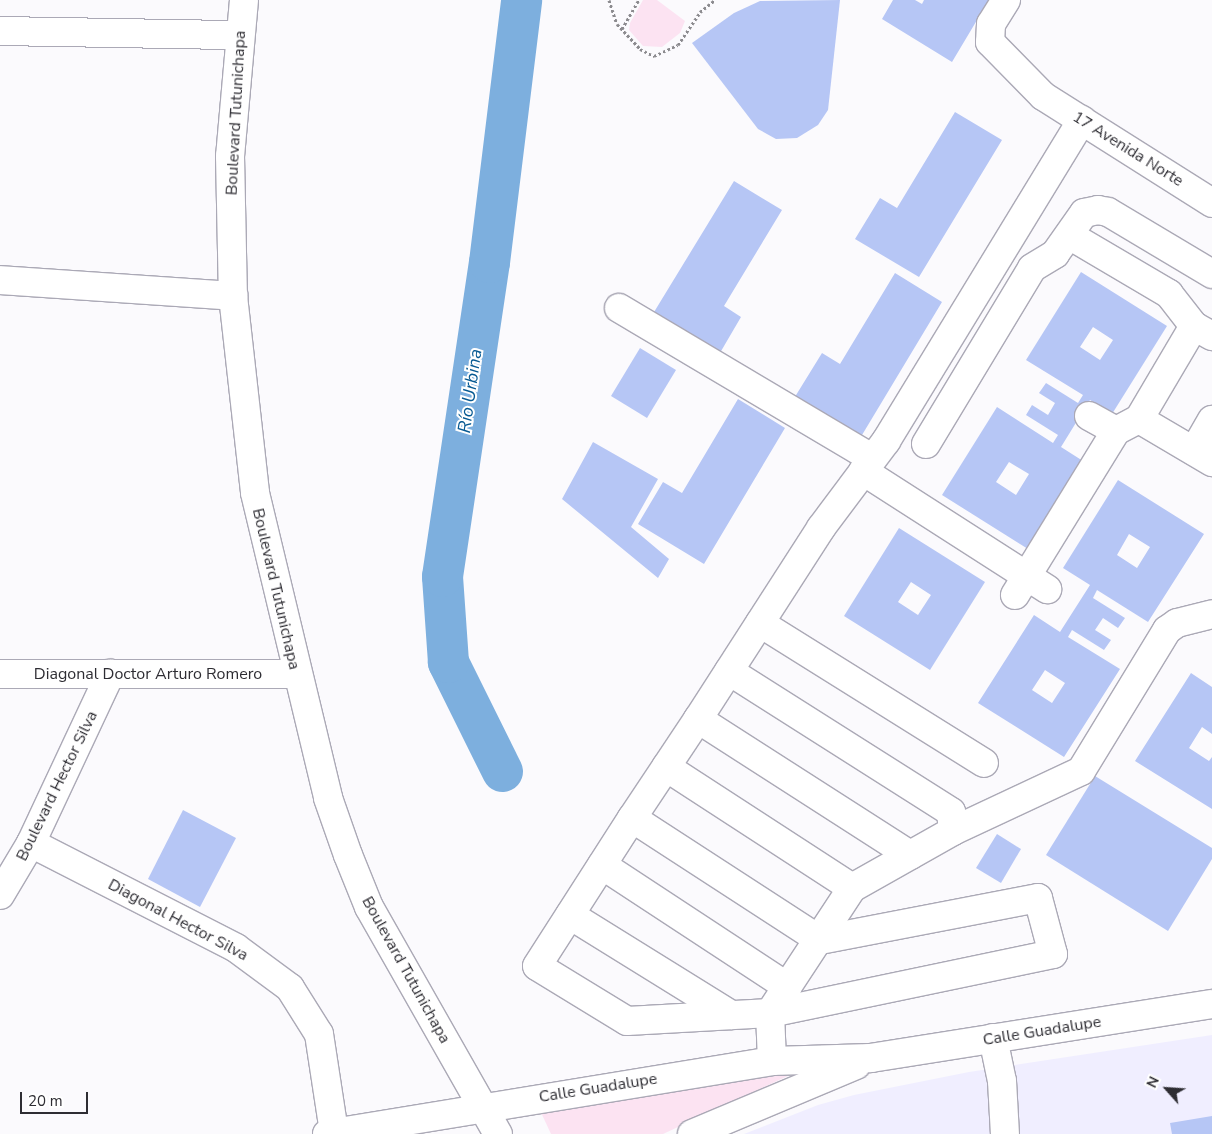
<!DOCTYPE html>
<html>
<head>
<meta charset="utf-8">
<style>
  body { margin:0 }
  #map { position:relative; width:1212px; height:1134px; overflow:hidden; background:#fbfafd; font-family:"Nunito Sans",sans-serif }
  div>[style] { position:absolute }
  [style*='--x'] { left:calc(var(--x)*1px); top:calc(var(--y)*1px); width:calc(var(--w)*1px); rotate:calc(var(--a)*1deg) }
  .built>* { inset:0; background:#f0eeff }
  .green>* { inset:0; background:#fce3f2 }
  .river>* { height:41px; margin:-20.5px; padding:0 20.5px; transform-origin:20.5px; border-radius:20.5px; background:#7dafde }
  .building>* { inset:0; background:#b6c6f5 }
  .path>* { height:3px; margin-top:-1.5px; transform-origin:0; background:repeating-linear-gradient(90deg,#8c8b8f 0 2.5px,transparent 0 5px) }
  .roads { filter:drop-shadow(1px 0 #aba9b6) drop-shadow(-1px 0 #aba9b6) drop-shadow(0 1px #aba9b6) drop-shadow(0 -1px #aba9b6) }
  .minor>* { height:28px; margin:-14px; padding:0 14px; transform-origin:14px; border-radius:14px; background:#fff }
  .major>* { height:28px; margin:-14px; padding:0 14px; transform-origin:14px; border-radius:14px; background:#fff }
  span { translate:-50% -50%; white-space:nowrap; text-align:center; line-height:1.15; -webkit-text-stroke:4px #fff; paint-order:stroke }
  .street-label { font-size:16px; color:#2e2d33 }
  .water-label { font-size:18px; color:#065992; font-style:italic }
  .north { position:absolute; left:1142px; top:1064px; width:50px; height:50px; -webkit-text-stroke:4px #fff; paint-order:stroke; rotate:296deg; font-size:14px; font-weight:700; line-height:20px; text-align:center; color:#2e2d33 }
  .north::after { content:''; display:block; margin:auto; width:18px; height:22px; background:#2e2d33; clip-path:polygon(50% 0,100% 100%,50% 72%,0 100%) }
  .scale { position:absolute; left:20px; top:1092px; width:68px; height:22px; box-sizing:border-box; border:2px solid #2e2d33; border-top:0; padding-left:6px; font-size:15px; line-height:18px; white-space:nowrap; color:#2e2d33; -webkit-text-stroke:4px #fff; paint-order:stroke }
</style>
</head>
<body>
<div id="map">
  <div class="built">
    <div style="clip-path:polygon(1212px 1035px,1212px 1134px,744px 1134px,818px 1105px,854px 1095px,969px 1072px)"></div>
  </div>
  <div class="green">
    <div style="clip-path:polygon(643px 0,657px 0,685px 21px,680px 33px,662px 47px,643px 46px,629px 30px,630px 23px)"></div>
    <div style="clip-path:polygon(792px 1074px,663px 1134px,551px 1134px,538px 1106px)"></div>
  </div>
  <div class="river">
    <div style="--x:502;--y:771;--w:122;--a:-116.4"></div>
    <div style="--x:448;--y:662;--w:86;--a:-94"></div>
    <div style="--x:442;--y:576;--w:317;--a:-81.5"></div>
    <div style="--x:489;--y:262;--w:264;--a:-83"></div>
  </div>
  <div class="building">
    <div style="clip-path:polygon(840px 0,828px 110px,818px 125px,797px 138px,776px 139px,758px 129px,692px 43px,734px 13px,760px 1px)"></div>
    <div style="clip-path:polygon(893px 0,915px 0,922px 4px,924px 0,989px 0,952px 62px,882px 19px)"></div>
    <div style="clip-path:polygon(955px 112px,1002px 140px,919px 277px,855px 239px,880px 198px,897px 208px)"></div>
    <div style="clip-path:polygon(734px 181px,782px 210px,724px 306px,741px 317px,717px 358px,651px 317px)"></div>
    <div style="clip-path:polygon(evenodd,1081px 272px,1167px 326px,1112px 414px,1090px 400px,1061px 447px,1083px 461px,1028px 549px,942px 495px,997px 407px,1053px 443px,1058px 435px,1026px 415px,1032px 405px,1048px 415px,1055px 403px,1039px 393px,1046px 383px,1078px 403px,1083px 395px,1026px 360px,1081px 272px,1093px 327px,1113px 340px,1100px 360px,1080px 347px,1093px 327px,1081px 272px,1009px 462px,1029px 474px,1016px 495px,996px 482px,1009px 462px)"></div>
    <div style="clip-path:polygon(895px 273px,942px 302px,859px 440px,793px 400px,822px 353px,840px 364px)"></div>
    <div style="clip-path:polygon(640px 348px,676px 370px,647px 418px,611px 396px)"></div>
    <div style="clip-path:polygon(738px 399px,785px 428px,704px 564px,638px 524px,663px 482px,682px 493px)"></div>
    <div style="clip-path:polygon(593px 442px,658px 479px,631px 527px,669px 559px,658px 578px,562px 499px)"></div>
    <div style="clip-path:polygon(evenodd,1118px 480px,1204px 534px,1148px 622px,1097px 590px,1093px 598px,1125px 618px,1118px 628px,1103px 618px,1095px 630px,1111px 640px,1104px 650px,1072px 630px,1068px 637px,1120px 669px,1064px 757px,978px 703px,1034px 615px,1060px 632px,1090px 585px,1063px 568px,1118px 480px,1129px 534px,1150px 547px,1137px 568px,1117px 555px,1129px 534px,1118px 480px,1045px 670px,1065px 683px,1052px 703px,1032px 690px,1045px 670px)"></div>
    <div style="clip-path:polygon(evenodd,899px 528px,985px 582px,930px 670px,844px 616px,899px 528px,911px 582px,931px 595px,918px 615px,898px 602px,911px 582px)"></div>
    <div style="clip-path:polygon(1191px 673px,1212px 687px,1212px 734px,1202px 727px,1189px 748px,1209px 761px,1212px 757px,1212px 809px,1135px 761px)"></div>
    <div style="clip-path:polygon(1095px 776px,1212px 848px,1212px 859px,1168px 931px,1046px 855px)"></div>
    <div style="clip-path:polygon(183px 810px,236px 838px,200px 907px,148px 879px)"></div>
    <div style="clip-path:polygon(997px 834px,1021px 849px,1001px 883px,976px 868px)"></div>
    <div style="clip-path:polygon(1212px 1116px,1212px 1134px,1172px 1134px,1170px 1123px)"></div>
  </div>
  <div class="path">
    <div style="--x:609;--y:0;--w:25;--a:72"></div>
    <div style="--x:617;--y:24;--w:34;--a:47"></div>
    <div style="--x:640;--y:49;--w:16;--a:27"></div>
    <div style="--x:654;--y:56;--w:26;--a:-25"></div>
    <div style="--x:678;--y:45;--w:40;--a:-56"></div>
    <div style="--x:700;--y:12;--w:19;--a:-39"></div>
    <div style="--x:622;--y:29;--w:34;--a:-60"></div>
  </div>
  <div class="roads">
    <div class="minor">
      <div style="--x:1006;--y:0;--w:28;--a:122"></div>
      <div style="--x:991;--y:24;--w:18;--a:93"></div>
      <div style="--x:990;--y:42;--w:76;--a:45.5"></div>
      <div style="--x:1043;--y:96;--w:200;--a:32.3"></div>
      <div style="--x:0;--y:31;--w:239;--a:1"></div>
      <div style="--x:1069;--y:235;--w:116;--a:30.5"></div>
      <div style="--x:1169;--y:294;--w:41;--a:52"></div>
      <div style="--x:1194;--y:326;--w:21;--a:29"></div>
      <div style="--x:0;--y:280;--w:234;--a:3.9"></div>
      <div style="--x:619;--y:308;--w:294;--a:30.7"></div>
      <div style="--x:1089;--y:416;--w:31;--a:29"></div>
      <div style="--x:1139;--y:419;--w:85;--a:30.5"></div>
      <div style="--x:926;--y:444;--w:205;--a:-58.9"></div>
      <div style="--x:1032;--y:268;--w:27;--a:-31"></div>
      <div style="--x:1055;--y:254;--w:50;--a:-54.7"></div>
      <div style="--x:1084;--y:213;--w:14;--a:-12"></div>
      <div style="--x:1098;--y:210;--w:10;--a:11"></div>
      <div style="--x:1108;--y:212;--w:121;--a:30.8"></div>
      <div style="--x:1194;--y:451;--w:36;--a:-60"></div>
      <div style="--x:863;--y:471;--w:219;--a:32.7"></div>
      <div style="--x:1015;--y:595;--w:193;--a:-58.4"></div>
      <div style="--x:1116;--y:431;--w:26;--a:-28"></div>
      <div style="--x:1139;--y:419;--w:108;--a:-59.4"></div>
      <div style="--x:760;--y:623;--w:264;--a:32"></div>
      <div style="--x:729;--y:671;--w:263;--a:32.4"></div>
      <div style="--x:951;--y:812;--w:19;--a:84"></div>
      <div style="--x:953;--y:831;--w:116;--a:150.6"></div>
      <div style="--x:852;--y:888;--w:149;--a:123.3"></div>
      <div style="--x:770;--y:1013;--w:48;--a:87.6"></div>
      <div style="--x:0;--y:674;--w:296;--a:0"></div>
      <div style="--x:698;--y:719;--w:252;--a:32.7"></div>
      <div style="--x:666;--y:767;--w:222;--a:33"></div>
      <div style="--x:632;--y:818;--w:224;--a:33"></div>
      <div style="--x:820;--y:940;--w:222;--a:-10.9"></div>
      <div style="--x:1038;--y:898;--w:58;--a:75"></div>
      <div style="--x:1053;--y:954;--w:289;--a:168.2"></div>
      <div style="--x:770;--y:1013;--w:143;--a:176.8"></div>
      <div style="--x:627;--y:1021;--w:105;--a:-148.6"></div>
      <div style="--x:537;--y:966;--w:176;--a:-57.3"></div>
      <div style="--x:632;--y:818;--w:119;--a:-56.3"></div>
      <div style="--x:698;--y:719;--w:227;--a:-57.2"></div>
      <div style="--x:821;--y:528;--w:109;--a:-53.2"></div>
      <div style="--x:886;--y:441;--w:376;--a:-58.6"></div>
      <div style="--x:953;--y:831;--w:141;--a:-25.1"></div>
      <div style="--x:1081;--y:771;--w:165;--a:-58.6"></div>
      <div style="--x:1167;--y:630;--w:12;--a:-35"></div>
      <div style="--x:1177;--y:623;--w:36;--a:-14"></div>
      <div style="--x:31;--y:843;--w:230;--a:27.1"></div>
      <div style="--x:236;--y:948;--w:67;--a:36.5"></div>
      <div style="--x:290;--y:988;--w:54;--a:57.8"></div>
      <div style="--x:319;--y:1034;--w:99;--a:81.3"></div>
      <div style="--x:602;--y:865;--w:222;--a:33.3"></div>
      <div style="--x:0;--y:895;--w:61;--a:-59.2"></div>
      <div style="--x:31;--y:843;--w:187;--a:-64.9"></div>
      <div style="--x:570;--y:915;--w:190;--a:31.8"></div>
      <div style="--x:993;--y:1038;--w:44;--a:78.2"></div>
      <div style="--x:1002;--y:1081;--w:53;--a:86.8"></div>
      <div style="--x:327;--y:1134;--w:451;--a:-9.3"></div>
      <div style="--x:772;--y:1061;--w:99;--a:-1.7"></div>
      <div style="--x:871;--y:1058;--w:345;--a:-9"></div>
      <div style="--x:692;--y:1134;--w:178;--a:-22.8"></div>
    </div>
    <div class="major">
      <div style="--x:244;--y:0;--w:157;--a:95.1"></div>
      <div style="--x:230;--y:156;--w:140;--a:88.8"></div>
      <div style="--x:233;--y:296;--w:198;--a:83.6"></div>
      <div style="--x:255;--y:493;--w:314;--a:76.5"></div>
      <div style="--x:328;--y:798;--w:60;--a:70.7"></div>
      <div style="--x:348;--y:855;--w:56;--a:68"></div>
      <div style="--x:369;--y:907;--w:261;--a:60.4"></div>
    </div>
  </div>
  <div class="street-label">
    <span style="left:236px;top:113px;rotate:-87deg">Boulevard Tutunichapa</span>
    <span style="left:1128px;top:149px;rotate:32deg">17 Avenida Norte</span>
    <span style="left:276px;top:589px;rotate:77deg">Boulevard Tutunichapa</span>
    <span style="left:148px;top:674px">Diagonal Doctor Arturo Romero</span>
    <span style="left:57px;top:786px;rotate:-64deg">Boulevard Hector Silva</span>
    <span style="left:178px;top:920px;rotate:28deg">Diagonal Hector Silva</span>
    <span style="left:406px;top:970px;rotate:61deg">Boulevard Tutunichapa</span>
    <span style="left:1042px;top:1031px;rotate:-9deg">Calle Guadalupe</span>
    <span style="left:598px;top:1088px;rotate:-9deg">Calle Guadalupe</span>
  </div>
  <div class="water-label">
    <span style="left:470px;top:391px;rotate:-82deg">Río Urbina</span>
  </div>
  <div class="north">N</div>
  <div class="scale">20 m</div>
</div>
</body>
</html>
